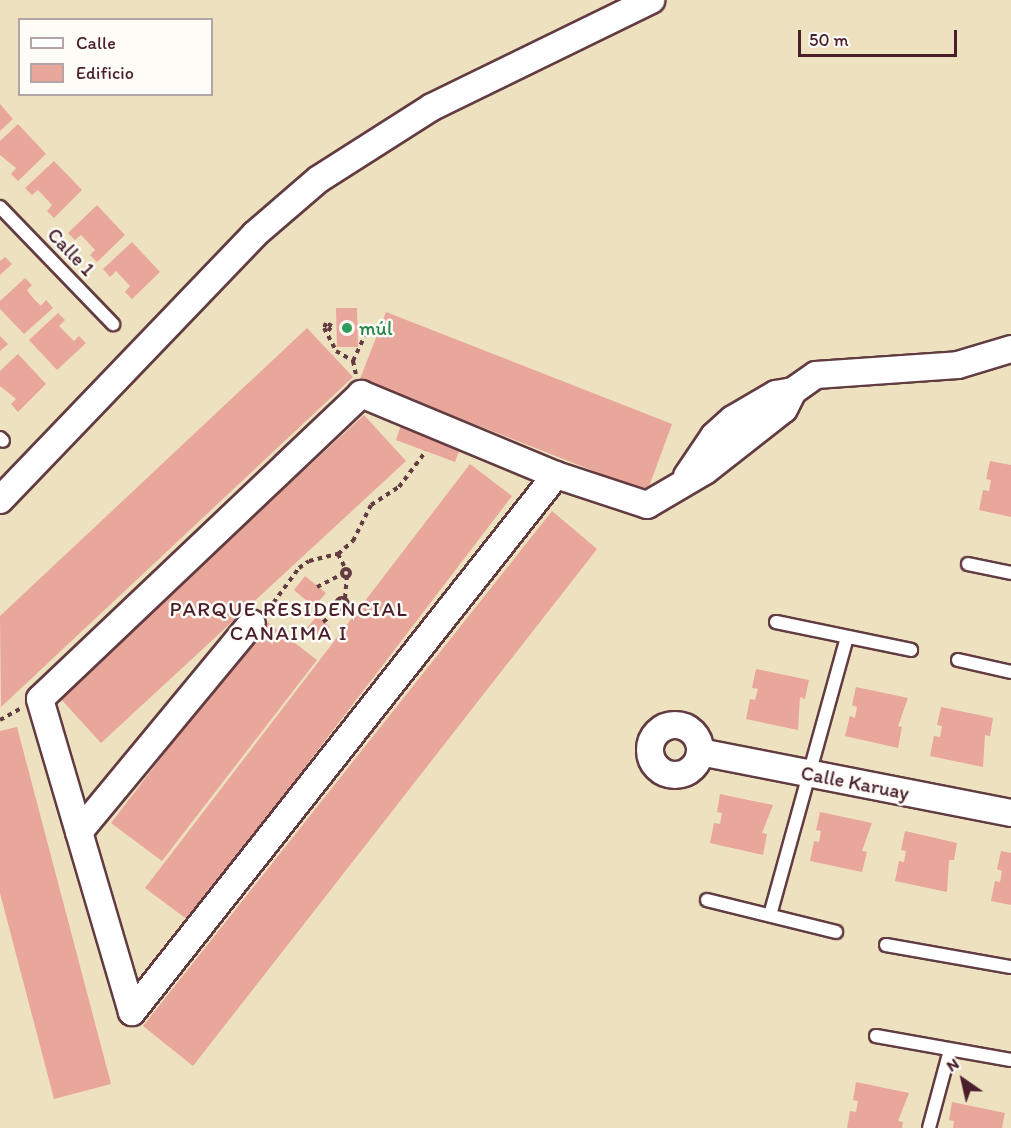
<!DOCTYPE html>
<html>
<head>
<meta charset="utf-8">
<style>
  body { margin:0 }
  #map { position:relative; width:1011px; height:1128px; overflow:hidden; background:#ede1c0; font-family:Itim,sans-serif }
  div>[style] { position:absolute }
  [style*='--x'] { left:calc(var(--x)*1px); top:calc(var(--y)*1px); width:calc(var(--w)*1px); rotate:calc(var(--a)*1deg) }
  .building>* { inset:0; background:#e9a69a }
  .path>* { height:4px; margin-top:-2px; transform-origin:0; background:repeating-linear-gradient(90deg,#623c41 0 4.5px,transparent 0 9px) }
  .path>.ring { margin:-2px; padding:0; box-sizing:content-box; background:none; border:4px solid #623c41; border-radius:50% }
  .roads { filter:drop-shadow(2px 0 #623c41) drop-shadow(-2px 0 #623c41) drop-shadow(0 2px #623c41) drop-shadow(0 -2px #623c41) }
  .service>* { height:12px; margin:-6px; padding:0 6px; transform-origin:6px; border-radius:6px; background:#fff }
  .minor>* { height:26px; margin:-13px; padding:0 13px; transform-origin:13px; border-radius:13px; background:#fff }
  .minor>.ring { margin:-13px; padding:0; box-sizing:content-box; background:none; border:26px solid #fff; border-radius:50% }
  .dots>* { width:16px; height:16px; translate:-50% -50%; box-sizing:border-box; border:3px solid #fdfcf7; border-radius:50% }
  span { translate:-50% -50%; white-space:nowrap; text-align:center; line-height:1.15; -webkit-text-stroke:5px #fdfcf7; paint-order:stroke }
  .street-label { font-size:20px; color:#4a1f2b }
  .leisure-label { font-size:20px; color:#27864d }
  .left { translate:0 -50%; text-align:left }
  .neighbourhood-label { font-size:21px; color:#4a1f2b; letter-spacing:1.5px }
  .legend { position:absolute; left:18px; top:18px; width:195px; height:78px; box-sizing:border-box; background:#fdfcf7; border:2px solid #b5a4a5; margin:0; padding:8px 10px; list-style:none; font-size:18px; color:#4a1f2b }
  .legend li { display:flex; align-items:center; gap:12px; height:30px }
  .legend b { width:30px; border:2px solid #b5a4a5 }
  .north { position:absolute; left:933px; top:1050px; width:60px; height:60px; -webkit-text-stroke:4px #fdfcf7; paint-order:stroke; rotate:326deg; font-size:16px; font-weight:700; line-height:24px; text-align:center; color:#4a1f2b }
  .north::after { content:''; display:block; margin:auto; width:21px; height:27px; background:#4a1f2b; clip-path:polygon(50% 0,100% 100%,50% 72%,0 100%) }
  .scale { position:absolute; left:798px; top:30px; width:159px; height:27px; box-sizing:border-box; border:3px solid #4a1f2b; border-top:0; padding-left:8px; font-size:18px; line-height:21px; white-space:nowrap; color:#4a1f2b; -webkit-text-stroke:4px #fdfcf7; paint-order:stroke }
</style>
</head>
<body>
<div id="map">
  <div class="building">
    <div style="clip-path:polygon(0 104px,13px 119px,0 131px)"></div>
    <div style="clip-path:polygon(18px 124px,46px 154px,18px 181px,11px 174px,16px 168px,0 155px,0 141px)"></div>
    <div style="clip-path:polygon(54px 161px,82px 190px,54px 218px,47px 211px,52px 205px,38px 190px,32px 195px,25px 188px)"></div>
    <div style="clip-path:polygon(97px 205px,125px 235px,97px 262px,90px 255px,95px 250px,81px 235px,75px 240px,68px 233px)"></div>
    <div style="clip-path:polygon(132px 242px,160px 272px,132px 299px,125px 292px,130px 286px,116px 271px,110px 277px,103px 269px)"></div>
    <div style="clip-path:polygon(5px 257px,12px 264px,0 275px,0 261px)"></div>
    <div style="clip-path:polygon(25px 278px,32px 285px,27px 290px,33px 298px,41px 306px,46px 300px,53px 308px,24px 334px,0 309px,0 301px)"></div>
    <div style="clip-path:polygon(336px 308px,357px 308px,358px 347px,337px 347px)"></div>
    <div style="clip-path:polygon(386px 312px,672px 424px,647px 492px,360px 379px)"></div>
    <div style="clip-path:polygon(58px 313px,65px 320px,59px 326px,74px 341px,79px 336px,86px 343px,57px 370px,29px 340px)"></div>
    <div style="clip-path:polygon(307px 328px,353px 377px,1px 707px,0 616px)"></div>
    <div style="clip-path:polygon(0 336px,8px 344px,0 351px)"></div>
    <div style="clip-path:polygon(18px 354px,46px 384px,18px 412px,11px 404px,16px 399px,0 386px,0 371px)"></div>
    <div style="clip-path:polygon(364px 415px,406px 461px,101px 743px,59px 697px)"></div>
    <div style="clip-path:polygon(401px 425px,461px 446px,455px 462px,396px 440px)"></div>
    <div style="clip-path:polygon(990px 461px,1011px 465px,1011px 517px,979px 510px,983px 490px,989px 491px,991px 480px,986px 479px)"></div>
    <div style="clip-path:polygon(470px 464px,512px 496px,188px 920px,145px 888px)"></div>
    <div style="clip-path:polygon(552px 511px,597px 549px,193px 1066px,143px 1026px)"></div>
    <div style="clip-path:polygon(305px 576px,326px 593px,314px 607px,294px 590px)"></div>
    <div style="clip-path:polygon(317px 616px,330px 627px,318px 640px,306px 629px)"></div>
    <div style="clip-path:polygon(266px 621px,317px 660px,162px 861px,111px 823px)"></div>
    <div style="clip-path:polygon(756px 669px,809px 680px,805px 699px,800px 697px,798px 730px,746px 719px,750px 699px,755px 700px,758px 689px,752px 688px)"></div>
    <div style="clip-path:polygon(856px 687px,908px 698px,898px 726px,902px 727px,898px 748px,845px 736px,850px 716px,855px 718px,857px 707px,852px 705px)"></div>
    <div style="clip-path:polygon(941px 707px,993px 718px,990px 736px,985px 735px,983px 767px,930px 756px,934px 736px,940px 737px,942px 726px,937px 725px)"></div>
    <div style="clip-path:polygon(17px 727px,111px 1084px,54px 1099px,0 893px,0 731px)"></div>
    <div style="clip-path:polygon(720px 794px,773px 805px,762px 833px,767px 834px,763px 855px,710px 843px,714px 823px,720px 824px,722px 813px,717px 812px)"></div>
    <div style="clip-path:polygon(820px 812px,872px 823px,862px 851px,867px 852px,862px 872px,810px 861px,814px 841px,819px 842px,821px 831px,816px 830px)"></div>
    <div style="clip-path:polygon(905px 831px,957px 843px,954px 860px,949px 860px,947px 892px,895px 881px,899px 861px,904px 862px,906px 851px,901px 850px)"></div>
    <div style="clip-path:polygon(1001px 851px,1011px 853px,1011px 905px,991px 901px,995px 881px,1000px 882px,1002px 871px,997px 869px)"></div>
    <div style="clip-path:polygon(856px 1082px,909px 1093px,898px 1121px,903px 1122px,902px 1128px,847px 1128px,850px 1111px,856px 1112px,858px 1101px,853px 1100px)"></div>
    <div style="clip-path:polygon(952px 1102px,1005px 1113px,1002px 1128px,953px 1128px,954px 1121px,949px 1120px)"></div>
  </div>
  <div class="path">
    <div style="--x:328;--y:331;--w:6;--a:-51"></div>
    <div style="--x:332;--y:326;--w:7;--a:-153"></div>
    <div style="--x:326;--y:323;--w:5;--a:112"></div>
    <div style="--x:324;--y:328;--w:26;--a:62"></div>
    <div style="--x:336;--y:351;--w:20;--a:30"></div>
    <div style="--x:353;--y:361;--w:14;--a:78"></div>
    <div style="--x:353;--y:361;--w:38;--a:-65"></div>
    <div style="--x:338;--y:554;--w:16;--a:63"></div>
    <div class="ring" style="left:342px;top:569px;width:4px;height:4px"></div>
    <div style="--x:317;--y:587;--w:28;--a:-27"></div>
    <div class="ring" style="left:336px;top:598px;width:8px;height:8px"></div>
    <div style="--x:345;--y:598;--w:21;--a:-85"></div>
    <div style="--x:268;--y:610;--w:52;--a:-53.6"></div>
    <div style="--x:299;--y:568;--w:12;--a:-35"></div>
    <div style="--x:309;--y:561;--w:30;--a:-14"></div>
    <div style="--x:338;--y:554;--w:20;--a:-41"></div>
    <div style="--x:353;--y:541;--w:40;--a:-63.4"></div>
    <div style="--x:371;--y:505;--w:33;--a:-33"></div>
    <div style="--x:399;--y:487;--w:45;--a:-53.1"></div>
    <div style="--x:323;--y:622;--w:20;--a:-37"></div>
    <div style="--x:0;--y:720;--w:23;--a:-29"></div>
  </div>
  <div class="roads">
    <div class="service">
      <div style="--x:0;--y:207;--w:163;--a:46"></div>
      <div style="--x:0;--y:438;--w:4;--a:45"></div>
      <div style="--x:968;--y:564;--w:44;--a:11.8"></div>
      <div style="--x:776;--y:622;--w:138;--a:11.7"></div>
      <div style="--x:958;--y:660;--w:54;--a:12.8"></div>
      <div style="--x:707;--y:900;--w:133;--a:13.9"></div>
      <div style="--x:770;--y:915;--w:288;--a:-74.5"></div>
      <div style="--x:886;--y:945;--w:127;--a:10"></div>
      <div style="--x:876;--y:1036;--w:137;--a:10.1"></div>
      <div style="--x:929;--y:1128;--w:81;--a:-74.9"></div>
    </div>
    <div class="minor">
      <div style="--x:687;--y:476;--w:48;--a:-56"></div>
      <div style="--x:714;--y:436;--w:25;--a:-42"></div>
      <div style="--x:733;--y:419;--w:50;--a:-30.2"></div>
      <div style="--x:776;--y:394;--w:17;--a:-10"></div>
      <div style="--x:0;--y:500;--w:368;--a:-46.2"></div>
      <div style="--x:255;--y:234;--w:84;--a:-40.7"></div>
      <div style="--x:319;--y:179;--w:134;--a:-32.5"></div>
      <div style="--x:432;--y:107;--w:244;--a:-26"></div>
      <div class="ring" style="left:650px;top:725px;width:24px;height:24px"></div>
      <div style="--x:700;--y:752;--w:317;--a:11.1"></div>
      <div style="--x:79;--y:832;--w:271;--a:-50.4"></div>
      <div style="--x:132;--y:1012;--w:326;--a:-106.4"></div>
      <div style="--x:40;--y:699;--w:443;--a:-43.5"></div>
      <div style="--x:361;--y:394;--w:211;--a:22.6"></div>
      <div style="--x:556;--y:475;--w:96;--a:18.2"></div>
      <div style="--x:647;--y:505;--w:67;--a:-30.4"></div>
      <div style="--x:705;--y:471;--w:100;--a:-38.1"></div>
      <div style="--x:784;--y:409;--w:20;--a:-63"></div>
      <div style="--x:793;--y:391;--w:28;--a:-35"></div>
      <div style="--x:816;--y:375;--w:142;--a:-4"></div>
      <div style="--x:958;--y:365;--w:55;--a:-16.8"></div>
      <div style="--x:132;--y:1012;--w:684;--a:-51.71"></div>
    </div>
  </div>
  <div class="dots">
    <div style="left:347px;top:328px;background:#2e9e5b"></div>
  </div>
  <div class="street-label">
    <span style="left:71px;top:252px;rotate:46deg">Calle 1</span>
    <span style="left:855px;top:783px;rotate:11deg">Calle Karuay</span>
  </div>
  <div class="leisure-label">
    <span class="left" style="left:359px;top:328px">múl</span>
  </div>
  <div class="neighbourhood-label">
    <span style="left:289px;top:621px">PARQUE RESIDENCIAL<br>CANAIMA I</span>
  </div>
  <ul class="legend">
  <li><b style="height:8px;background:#fff"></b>Calle</li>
  <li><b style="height:16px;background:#e9a69a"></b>Edificio</li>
  </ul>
  <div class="north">N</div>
  <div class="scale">50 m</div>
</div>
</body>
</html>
